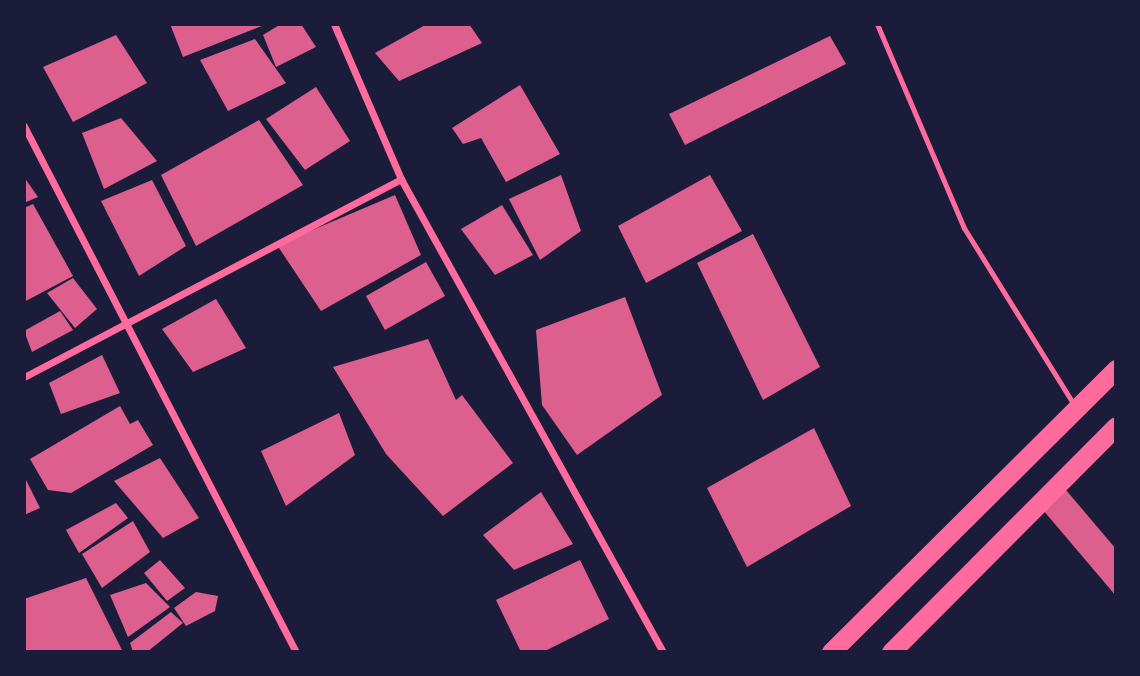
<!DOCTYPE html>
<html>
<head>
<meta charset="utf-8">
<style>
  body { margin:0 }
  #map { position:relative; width:1140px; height:676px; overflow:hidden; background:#1b1b3a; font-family:Spectral,serif }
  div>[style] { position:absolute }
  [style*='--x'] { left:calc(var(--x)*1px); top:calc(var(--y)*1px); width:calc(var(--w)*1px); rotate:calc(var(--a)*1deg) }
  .building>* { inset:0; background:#dd5f8e }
  .service>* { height:5px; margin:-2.5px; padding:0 2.5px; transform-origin:2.5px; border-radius:2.5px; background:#ff6b9d }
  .minor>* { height:7px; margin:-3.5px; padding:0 3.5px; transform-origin:3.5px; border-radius:3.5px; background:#ff6b9d }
  .trunk>* { height:19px; margin:-9.5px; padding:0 9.5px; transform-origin:9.5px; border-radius:9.5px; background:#ff6b9d }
  span { translate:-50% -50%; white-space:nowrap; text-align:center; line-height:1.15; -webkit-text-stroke:7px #1b1b3a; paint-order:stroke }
  .frame { position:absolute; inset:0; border:26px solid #1b1b3a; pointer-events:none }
</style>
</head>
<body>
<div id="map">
  <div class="building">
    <div style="clip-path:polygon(170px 24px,267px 24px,183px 57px)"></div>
    <div style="clip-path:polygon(281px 24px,301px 24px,316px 47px,276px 67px,263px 35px)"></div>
    <div style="clip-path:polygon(427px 24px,469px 24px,482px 43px,399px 81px,375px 53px)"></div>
    <div style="clip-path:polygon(116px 35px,147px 83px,73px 122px,43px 67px)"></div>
    <div style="clip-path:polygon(830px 36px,846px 64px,685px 145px,669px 114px)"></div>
    <div style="clip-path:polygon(255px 39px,286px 83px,228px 111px,200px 60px)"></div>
    <div style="clip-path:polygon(520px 85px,560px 154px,506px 182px,481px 138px,463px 144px,452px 128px)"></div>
    <div style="clip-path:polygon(316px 87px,350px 141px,305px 170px,266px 119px)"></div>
    <div style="clip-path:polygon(121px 118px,157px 161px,104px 189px,82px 133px)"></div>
    <div style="clip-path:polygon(259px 120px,303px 185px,196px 246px,161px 175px)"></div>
    <div style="clip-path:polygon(561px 175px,581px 231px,540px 260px,509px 199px)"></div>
    <div style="clip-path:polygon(710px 175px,742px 231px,646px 283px,618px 226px)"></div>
    <div style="clip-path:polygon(24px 177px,38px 197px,24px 203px)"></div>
    <div style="clip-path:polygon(152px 180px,186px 246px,139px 276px,101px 201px)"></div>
    <div style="clip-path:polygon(395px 195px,421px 255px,321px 311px,277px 245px)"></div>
    <div style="clip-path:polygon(33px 204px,73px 276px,24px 302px,24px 208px)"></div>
    <div style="clip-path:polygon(502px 205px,533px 255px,495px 275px,461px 229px)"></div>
    <div style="clip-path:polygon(753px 234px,820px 367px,763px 400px,697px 263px)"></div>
    <div style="clip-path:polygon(426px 262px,445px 296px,385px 330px,366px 296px)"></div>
    <div style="clip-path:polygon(73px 278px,97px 309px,75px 328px,47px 293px)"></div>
    <div style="clip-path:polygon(625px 297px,662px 395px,577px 455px,542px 405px,536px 330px)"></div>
    <div style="clip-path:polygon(216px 299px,246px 348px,193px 372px,162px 329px)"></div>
    <div style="clip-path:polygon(60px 311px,73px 330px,32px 352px,24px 331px)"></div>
    <div style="clip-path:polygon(428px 339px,456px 400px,462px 395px,513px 463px,443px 516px,386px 454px,333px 367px)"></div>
    <div style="clip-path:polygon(102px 355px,120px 393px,61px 414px,49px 383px)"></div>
    <div style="clip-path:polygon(120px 406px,130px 424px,138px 420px,153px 445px,71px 493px,48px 490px,30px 459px)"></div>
    <div style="clip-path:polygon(339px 413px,355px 455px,286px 506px,261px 451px)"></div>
    <div style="clip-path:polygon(814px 428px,851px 506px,747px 567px,707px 488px)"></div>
    <div style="clip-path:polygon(160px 458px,199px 518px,163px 538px,114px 481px)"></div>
    <div style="clip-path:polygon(24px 476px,40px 508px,24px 515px)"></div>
    <div style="clip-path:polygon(1066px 490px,1116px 549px,1116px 596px,1043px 510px)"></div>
    <div style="clip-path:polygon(541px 492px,573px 544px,514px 570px,483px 535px)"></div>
    <div style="clip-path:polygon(116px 503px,128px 518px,79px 553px,66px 530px)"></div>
    <div style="clip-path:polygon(133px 521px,150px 552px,102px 588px,82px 554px)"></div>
    <div style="clip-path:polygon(160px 560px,185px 588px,167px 601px,144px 573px)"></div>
    <div style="clip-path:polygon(580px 560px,609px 619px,543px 652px,521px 652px,496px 600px)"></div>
    <div style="clip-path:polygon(86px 578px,123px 652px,24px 652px,24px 599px)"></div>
    <div style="clip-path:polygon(146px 583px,170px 607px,128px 637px,110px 595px)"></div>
    <div style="clip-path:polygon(196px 592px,218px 596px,215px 611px,186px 626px,174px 608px)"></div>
    <div style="clip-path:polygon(171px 612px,183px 623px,147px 652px,133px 652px,130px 643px)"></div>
  </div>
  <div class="service">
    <div style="--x:877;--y:24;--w:222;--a:66.9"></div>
    <div style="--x:964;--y:228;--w:210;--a:58.1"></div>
  </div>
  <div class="minor">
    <div style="--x:334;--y:24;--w:169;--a:66.6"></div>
    <div style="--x:401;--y:179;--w:541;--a:61.02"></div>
    <div style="--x:24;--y:126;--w:592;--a:62.66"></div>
    <div style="--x:24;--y:377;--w:426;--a:-27.7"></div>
  </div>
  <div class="trunk">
    <div style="--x:831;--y:652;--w:402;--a:-44.8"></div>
    <div style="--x:891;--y:652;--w:319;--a:-45.1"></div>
  </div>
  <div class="frame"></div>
</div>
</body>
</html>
